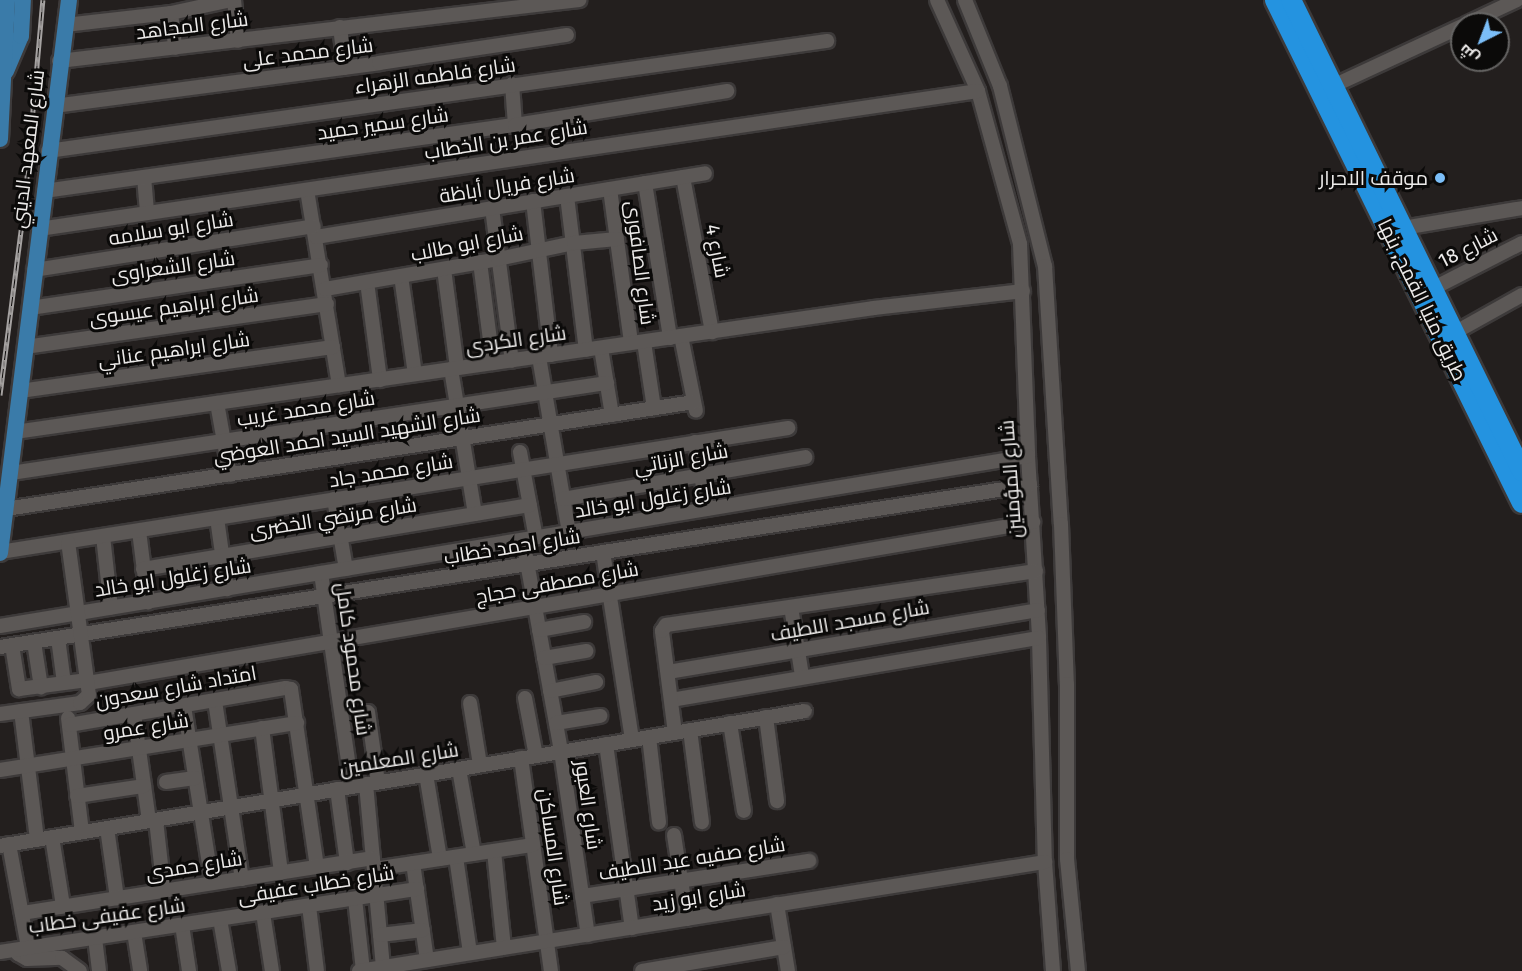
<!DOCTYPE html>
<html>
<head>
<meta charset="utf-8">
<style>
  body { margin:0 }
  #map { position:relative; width:1522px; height:971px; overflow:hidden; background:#231f1e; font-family:"Fira Sans",Cairo,sans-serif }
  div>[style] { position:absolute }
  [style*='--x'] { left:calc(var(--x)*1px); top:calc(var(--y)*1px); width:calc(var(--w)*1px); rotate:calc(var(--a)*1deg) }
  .roads { filter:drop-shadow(2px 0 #3d3a3a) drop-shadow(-2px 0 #3d3a3a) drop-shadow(0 2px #3d3a3a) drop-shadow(0 -2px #3d3a3a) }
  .minor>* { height:14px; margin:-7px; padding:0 7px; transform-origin:7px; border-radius:7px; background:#5c5856 }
  .major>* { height:16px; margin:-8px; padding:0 8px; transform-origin:8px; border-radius:8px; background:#3a7ba9 }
  .highway>* { height:20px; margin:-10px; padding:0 10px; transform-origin:10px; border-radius:10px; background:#2493e0 }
  .rail>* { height:5px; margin-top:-2.5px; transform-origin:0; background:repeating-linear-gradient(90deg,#0b0a09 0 9px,#a5a2a1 0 18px); box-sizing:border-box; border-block:2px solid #a5a2a1 }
  .dots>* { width:16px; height:16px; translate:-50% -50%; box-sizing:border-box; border:3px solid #0b0a09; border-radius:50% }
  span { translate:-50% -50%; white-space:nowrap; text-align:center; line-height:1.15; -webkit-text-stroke:6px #0b0a09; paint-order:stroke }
  .street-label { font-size:20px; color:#eceae9 }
  .poi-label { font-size:20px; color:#eceae9 }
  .right { translate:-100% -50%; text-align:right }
  .north { position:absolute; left:1450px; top:12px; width:60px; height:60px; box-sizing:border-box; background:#0b0a09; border:2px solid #656463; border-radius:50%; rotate:222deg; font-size:16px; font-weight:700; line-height:24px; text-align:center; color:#eceae9 }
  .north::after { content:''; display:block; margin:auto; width:21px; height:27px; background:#7bbef8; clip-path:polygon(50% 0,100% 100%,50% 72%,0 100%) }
</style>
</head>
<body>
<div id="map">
  <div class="roads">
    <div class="minor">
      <div style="--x:234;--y:0;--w:41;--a:84.4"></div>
      <div style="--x:937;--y:0;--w:100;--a:65.7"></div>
      <div style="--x:978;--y:91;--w:159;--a:74.6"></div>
      <div style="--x:1020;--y:244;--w:212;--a:87.8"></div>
      <div style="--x:1028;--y:456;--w:182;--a:86.5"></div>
      <div style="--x:1039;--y:638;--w:224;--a:88.5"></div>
      <div style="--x:1045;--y:862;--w:109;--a:85.8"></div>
      <div style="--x:965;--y:0;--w:93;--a:67.9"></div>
      <div style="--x:1000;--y:86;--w:186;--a:76"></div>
      <div style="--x:1045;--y:266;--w:258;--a:86.5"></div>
      <div style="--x:1061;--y:524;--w:160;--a:87.9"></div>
      <div style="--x:1067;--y:684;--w:175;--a:90"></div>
      <div style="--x:1067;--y:859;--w:113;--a:84.4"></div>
      <div style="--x:171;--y:13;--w:35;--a:83"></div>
      <div style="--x:1466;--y:24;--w:56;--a:-25.2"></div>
      <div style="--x:65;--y:25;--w:107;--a:-6.5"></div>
      <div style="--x:171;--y:13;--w:61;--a:-12.2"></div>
      <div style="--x:340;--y:27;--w:41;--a:83"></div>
      <div style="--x:59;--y:61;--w:524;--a:-6.69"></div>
      <div style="--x:512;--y:84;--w:41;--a:85.8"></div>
      <div style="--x:1333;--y:86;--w:142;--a:-24.9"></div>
      <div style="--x:54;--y:106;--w:328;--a:-7.5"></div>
      <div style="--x:379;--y:63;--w:190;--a:-8.5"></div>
      <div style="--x:48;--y:151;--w:787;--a:-8.04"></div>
      <div style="--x:144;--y:177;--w:36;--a:85"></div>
      <div style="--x:683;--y:177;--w:158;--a:79.4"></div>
      <div style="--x:645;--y:183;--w:157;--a:80.8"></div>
      <div style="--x:610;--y:189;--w:155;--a:82.2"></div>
      <div style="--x:307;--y:190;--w:198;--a:80.7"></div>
      <div style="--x:44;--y:191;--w:476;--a:-8"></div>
      <div style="--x:515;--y:125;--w:215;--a:-9.1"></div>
      <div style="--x:567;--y:196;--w:155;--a:83"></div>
      <div style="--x:533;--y:201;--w:155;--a:83.3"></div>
      <div style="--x:492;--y:208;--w:154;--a:82.6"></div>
      <div style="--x:1403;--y:228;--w:121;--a:-9.5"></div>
      <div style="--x:39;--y:229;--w:949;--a:-8.36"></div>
      <div style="--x:316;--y:237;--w:394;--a:-9.3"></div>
      <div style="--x:480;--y:262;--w:102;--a:82.7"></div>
      <div style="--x:444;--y:269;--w:100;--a:82.5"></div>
      <div style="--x:34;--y:270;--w:283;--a:-8.9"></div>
      <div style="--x:401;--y:276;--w:99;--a:81.9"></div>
      <div style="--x:367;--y:282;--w:99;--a:82.4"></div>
      <div style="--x:325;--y:289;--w:176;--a:-9.8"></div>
      <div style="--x:498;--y:259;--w:78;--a:-11.9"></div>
      <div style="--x:574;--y:243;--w:43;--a:-5.3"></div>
      <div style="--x:1432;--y:289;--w:101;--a:-27.1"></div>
      <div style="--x:30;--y:308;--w:294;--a:-8.4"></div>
      <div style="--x:1454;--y:333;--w:78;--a:-29.2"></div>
      <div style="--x:681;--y:336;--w:76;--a:78.7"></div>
      <div style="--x:644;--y:342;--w:67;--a:81.4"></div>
      <div style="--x:25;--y:347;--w:305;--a:-8.1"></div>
      <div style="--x:601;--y:348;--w:68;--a:80.7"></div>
      <div style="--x:539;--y:357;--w:178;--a:80.3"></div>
      <div style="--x:451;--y:369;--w:147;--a:80.6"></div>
      <div style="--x:20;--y:391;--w:316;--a:-8"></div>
      <div style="--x:217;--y:403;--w:73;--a:79.8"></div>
      <div style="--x:15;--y:432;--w:868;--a:-8.21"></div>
      <div style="--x:874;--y:308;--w:150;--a:-6.5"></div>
      <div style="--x:695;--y:442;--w:68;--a:79.8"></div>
      <div style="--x:520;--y:452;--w:87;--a:79.5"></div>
      <div style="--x:11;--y:473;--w:603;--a:-8.59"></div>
      <div style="--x:334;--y:499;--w:71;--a:80.3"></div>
      <div style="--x:563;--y:499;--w:246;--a:-9.8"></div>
      <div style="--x:6;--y:509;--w:696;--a:-8.84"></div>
      <div style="--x:217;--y:518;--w:72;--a:82"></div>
      <div style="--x:139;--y:531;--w:72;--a:82.8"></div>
      <div style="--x:103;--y:536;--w:72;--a:83.7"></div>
      <div style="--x:523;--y:540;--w:214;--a:79.8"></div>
      <div style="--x:561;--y:751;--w:186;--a:81.7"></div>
      <div style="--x:0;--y:552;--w:798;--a:-8.94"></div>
      <div style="--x:603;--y:552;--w:190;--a:81.2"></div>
      <div style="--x:143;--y:569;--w:392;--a:-9.4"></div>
      <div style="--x:321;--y:573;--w:216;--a:81.8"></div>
      <div style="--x:791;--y:607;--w:70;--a:80.9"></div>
      <div style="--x:0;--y:626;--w:1042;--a:-9.39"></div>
      <div style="--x:539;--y:630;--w:46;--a:-10.1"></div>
      <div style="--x:58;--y:638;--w:45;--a:82.4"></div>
      <div style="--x:34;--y:642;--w:46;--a:81.2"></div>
      <div style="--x:12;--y:645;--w:45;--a:81"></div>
      <div style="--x:19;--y:689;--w:69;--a:-7.5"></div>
      <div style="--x:0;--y:647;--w:1043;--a:-8.94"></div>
      <div style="--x:544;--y:658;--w:43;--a:-9.5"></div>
      <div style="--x:668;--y:672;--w:375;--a:-9.5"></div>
      <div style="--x:88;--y:683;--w:959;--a:-9.67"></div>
      <div style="--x:550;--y:691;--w:47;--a:-11.1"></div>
      <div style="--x:525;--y:698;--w:59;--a:79.3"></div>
      <div style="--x:671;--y:700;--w:373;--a:-9.6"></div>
      <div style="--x:215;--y:701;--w:180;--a:81.4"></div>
      <div style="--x:470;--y:703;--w:63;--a:80.8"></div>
      <div style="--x:184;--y:706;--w:179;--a:81"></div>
      <div style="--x:21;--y:711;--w:130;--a:82.9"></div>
      <div style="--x:368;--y:712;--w:71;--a:81.9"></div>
      <div style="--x:0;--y:714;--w:81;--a:-7.8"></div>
      <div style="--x:80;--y:703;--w:12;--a:-42"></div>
      <div style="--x:89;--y:695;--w:154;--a:-97.8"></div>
      <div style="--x:134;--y:714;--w:108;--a:82"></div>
      <div style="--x:766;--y:717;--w:85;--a:82.5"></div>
      <div style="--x:68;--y:718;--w:115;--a:83"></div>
      <div style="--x:556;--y:723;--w:45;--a:-9"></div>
      <div style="--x:730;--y:723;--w:89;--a:81"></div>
      <div style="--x:69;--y:725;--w:220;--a:-9.7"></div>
      <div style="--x:286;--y:688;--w:5;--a:11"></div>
      <div style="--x:291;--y:689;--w:180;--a:81.7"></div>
      <div style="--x:262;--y:728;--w:146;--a:82.5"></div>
      <div style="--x:690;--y:730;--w:93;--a:82.6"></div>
      <div style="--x:675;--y:733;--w:103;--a:-97.3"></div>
      <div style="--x:662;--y:631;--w:7;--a:-56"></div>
      <div style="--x:666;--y:625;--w:374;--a:-8.3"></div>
      <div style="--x:649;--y:737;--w:86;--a:83.3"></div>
      <div style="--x:606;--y:744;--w:186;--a:82"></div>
      <div style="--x:521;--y:758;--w:215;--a:82"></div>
      <div style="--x:459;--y:769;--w:86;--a:80"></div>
      <div style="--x:0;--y:770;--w:301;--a:-9"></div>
      <div style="--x:426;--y:774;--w:86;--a:80.6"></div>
      <div style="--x:166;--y:782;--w:29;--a:-8"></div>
      <div style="--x:366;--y:784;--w:184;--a:84.7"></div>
      <div style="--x:337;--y:789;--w:75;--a:82.3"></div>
      <div style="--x:77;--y:796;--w:68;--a:-8.5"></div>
      <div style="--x:156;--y:820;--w:71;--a:83.6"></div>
      <div style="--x:107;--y:828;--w:71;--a:81.9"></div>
      <div style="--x:674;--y:835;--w:85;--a:81.2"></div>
      <div style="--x:52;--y:837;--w:70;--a:80.9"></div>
      <div style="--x:9;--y:844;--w:106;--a:79.6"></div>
      <div style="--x:0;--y:846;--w:816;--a:-9.52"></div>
      <div style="--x:494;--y:851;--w:97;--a:84.1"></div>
      <div style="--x:456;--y:857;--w:97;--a:81.7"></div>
      <div style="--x:413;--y:863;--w:98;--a:81.8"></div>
      <div style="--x:374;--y:869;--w:161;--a:-8.6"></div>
      <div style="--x:582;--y:896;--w:230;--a:-8.8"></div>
      <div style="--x:355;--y:899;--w:71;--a:83.6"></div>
      <div style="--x:777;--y:904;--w:68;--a:80.7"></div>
      <div style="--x:309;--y:906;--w:65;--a:83"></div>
      <div style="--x:22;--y:913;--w:355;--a:-8.9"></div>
      <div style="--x:263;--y:913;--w:59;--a:81.2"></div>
      <div style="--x:220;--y:919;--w:53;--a:80.2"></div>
      <div style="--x:182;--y:925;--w:47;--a:81.3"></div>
      <div style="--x:134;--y:932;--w:39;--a:81"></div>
      <div style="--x:380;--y:935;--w:43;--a:-6.6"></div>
      <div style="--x:95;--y:938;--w:33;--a:83"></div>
      <div style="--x:17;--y:950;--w:4;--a:76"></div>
      <div style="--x:18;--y:954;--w:10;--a:29"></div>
      <div style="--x:27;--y:959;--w:35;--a:-2"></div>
      <div style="--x:62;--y:958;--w:22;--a:36"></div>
      <div style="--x:0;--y:952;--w:422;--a:-8.6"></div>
      <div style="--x:359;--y:971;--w:695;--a:-9.03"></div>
      <div style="--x:642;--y:971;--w:144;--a:-9.6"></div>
    </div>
    <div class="major">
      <div style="--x:6;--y:71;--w:38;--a:-67"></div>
      <div style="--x:21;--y:36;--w:36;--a:-87"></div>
      <div style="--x:0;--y:139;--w:139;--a:-87.1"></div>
      <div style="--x:0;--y:553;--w:557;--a:-82.89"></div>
    </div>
    <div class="highway">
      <div style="--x:1275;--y:0;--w:560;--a:63.85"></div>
      <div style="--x:1291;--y:0;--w:525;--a:63.87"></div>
    </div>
  </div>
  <div class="rail">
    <div style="--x:0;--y:395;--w:197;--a:-82.7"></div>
    <div style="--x:25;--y:200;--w:201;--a:-84.9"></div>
  </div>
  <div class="dots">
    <div style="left:1440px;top:178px;background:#7bbef8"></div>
  </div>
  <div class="street-label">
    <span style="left:192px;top:26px;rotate:-7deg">شارع المجاهد</span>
    <span style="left:308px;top:53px;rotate:-7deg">شارع محمد على</span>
    <span style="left:435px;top:76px;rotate:-8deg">شارع فاطمه الزهراء</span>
    <span style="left:383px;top:124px;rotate:-8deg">شارع سمير حميد</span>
    <span style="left:506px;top:140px;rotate:-9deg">شارع عمر بن الخطاب</span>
    <span style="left:28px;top:149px;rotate:-83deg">شارع المعهد الديني</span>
    <span style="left:507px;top:186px;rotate:-9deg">شارع فريال أباظة</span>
    <span style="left:171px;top:229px;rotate:-9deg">شارع ابو سلامه</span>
    <span style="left:467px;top:244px;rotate:-11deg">شارع ابو طالب</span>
    <span style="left:1468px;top:248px;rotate:-27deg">شارع 18</span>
    <span style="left:717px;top:251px;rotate:79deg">شارع 4</span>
    <span style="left:640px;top:263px;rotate:83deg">شارع الصافورى</span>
    <span style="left:173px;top:267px;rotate:-8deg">شارع الشعراوى</span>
    <span style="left:1422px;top:300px;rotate:64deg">طريق منيا القمح, بنها</span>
    <span style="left:174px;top:307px;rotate:-8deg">شارع ابراهيم عيسوى</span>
    <span style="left:516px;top:340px;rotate:-8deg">شارع الكردى</span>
    <span style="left:174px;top:350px;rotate:-8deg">شارع ابراهيم عناني</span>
    <span style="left:306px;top:409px;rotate:-9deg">شارع محمد غريب</span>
    <span style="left:347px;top:436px;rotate:-9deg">شارع الشهيد السيد احمد العوضي</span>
    <span style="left:681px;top:459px;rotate:-10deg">شارع الزناتي</span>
    <span style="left:391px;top:471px;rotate:-9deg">شارع محمد جاد</span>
    <span style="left:1011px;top:479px;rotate:-94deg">شارع المؤمنين</span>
    <span style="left:653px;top:499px;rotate:-9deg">شارع زغلول ابو خالد</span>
    <span style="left:333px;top:518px;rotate:-9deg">شارع مرتضي الخضرى</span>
    <span style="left:512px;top:547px;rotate:-9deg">شارع احمد خطاب</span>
    <span style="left:173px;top:578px;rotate:-9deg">شارع زغلول ابو خالد</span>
    <span style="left:557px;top:583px;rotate:-10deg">شارع مصطفى حجاج</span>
    <span style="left:850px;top:621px;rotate:-10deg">شارع مسجد اللطيف</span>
    <span style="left:353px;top:659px;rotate:82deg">شارع محمود كامل</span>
    <span style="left:176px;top:687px;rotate:-10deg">امتداد شارع سعدون</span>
    <span style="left:146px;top:727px;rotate:-9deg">شارع عمرو</span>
    <span style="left:399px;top:759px;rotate:-9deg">شارع المعلمين</span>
    <span style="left:588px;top:805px;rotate:82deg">شارع العبور</span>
    <span style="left:553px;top:847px;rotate:82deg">شارع المساكن</span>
    <span style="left:692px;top:859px;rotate:-9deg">شارع صفيه عبد اللطيف</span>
    <span style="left:194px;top:866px;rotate:-9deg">شارع حمدى</span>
    <span style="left:316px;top:885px;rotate:-9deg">شارع خطاب عفيفى</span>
    <span style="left:699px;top:897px;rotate:-9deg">شارع ابو زيد</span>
    <span style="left:107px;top:916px;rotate:-8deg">شارع عفيفى خطاب</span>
  </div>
  <div class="poi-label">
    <span class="right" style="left:1428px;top:178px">موقف الاحرار</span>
  </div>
  <div class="north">ش</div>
</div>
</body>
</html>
